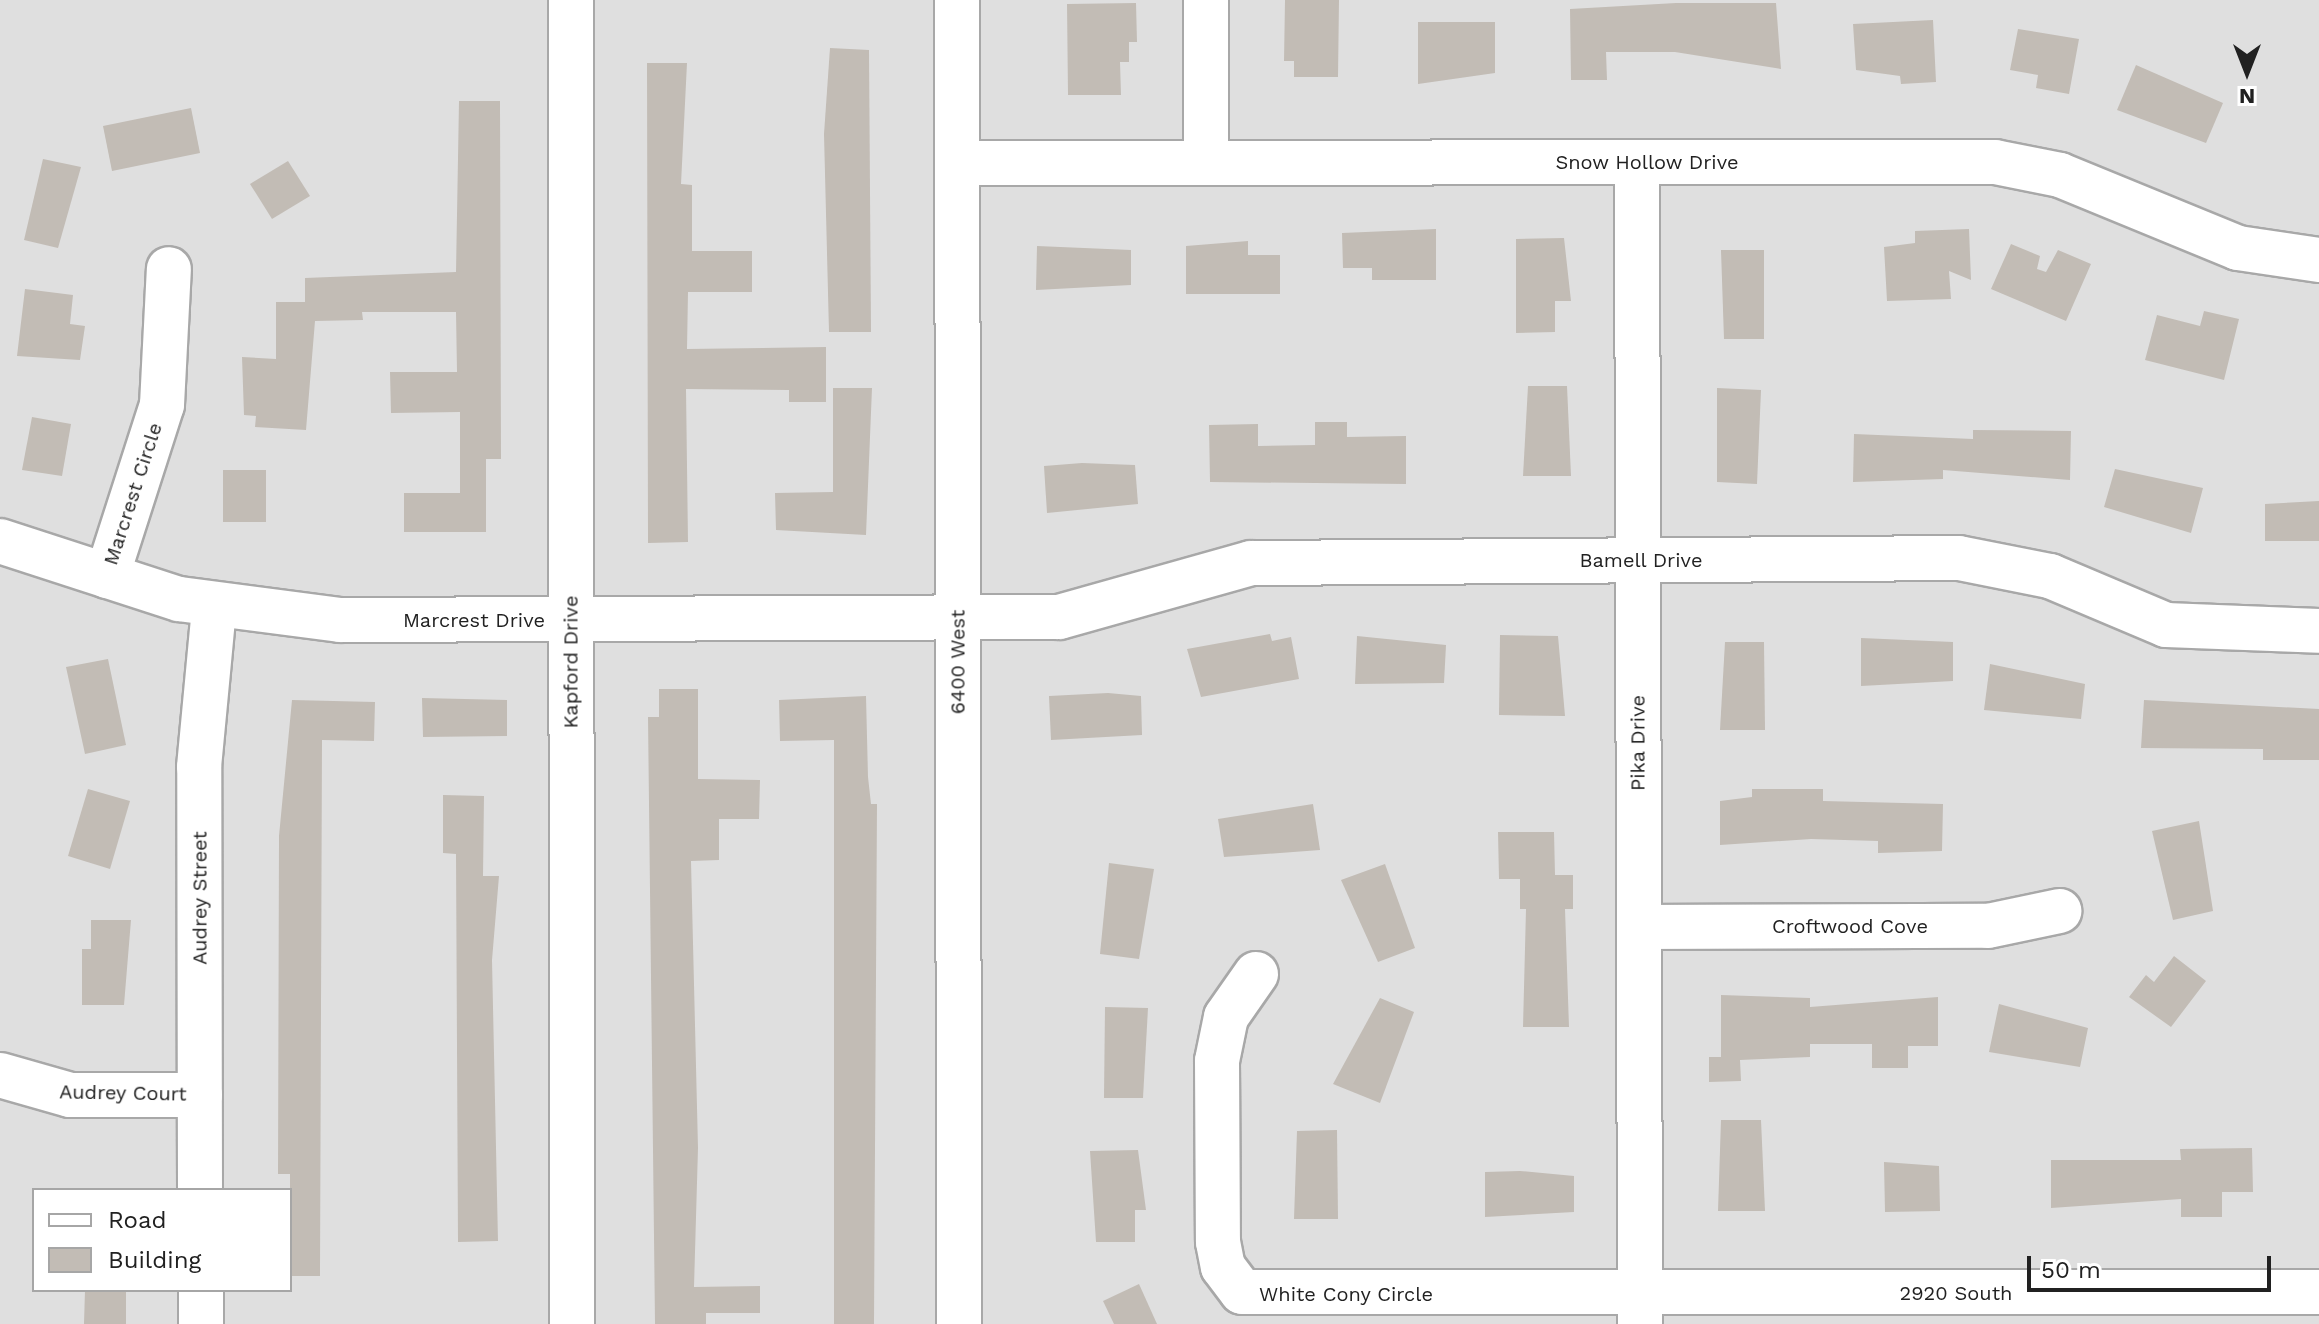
<!DOCTYPE html>
<html>
<head>
<meta charset="utf-8">
<style>
  body { margin:0 }
  #map { position:relative; width:2319px; height:1324px; overflow:hidden; background:#f1efe9; font-family:"Work Sans",sans-serif }
  div>[style] { position:absolute }
  [style*='--x'] { left:calc(var(--x)*1px); top:calc(var(--y)*1px); width:calc(var(--w)*1px); rotate:calc(var(--a)*1deg) }
  .residential>* { inset:0; background:#dfdfdf }
  .building>* { inset:0; background:#c2bcb5 }
  .roads { filter:drop-shadow(2px 0 #a8a8a8) drop-shadow(-2px 0 #a8a8a8) drop-shadow(0 2px #a8a8a8) drop-shadow(0 -2px #a8a8a8) }
  .minor>* { height:44px; margin:-22px; padding:0 22px; transform-origin:22px; border-radius:22px; background:#fff }
  span { translate:-50% -50%; white-space:nowrap; text-align:center; line-height:1.15; -webkit-text-stroke:6px #fff; paint-order:stroke }
  .street-label { font-size:20px; color:#212121 }
  .legend { position:absolute; left:32px; top:1188px; width:260px; height:104px; box-sizing:border-box; background:#fff; border:2px solid #a6a6a6; margin:0; padding:10px 14px; list-style:none; font-size:24px; color:#212121 }
  .legend li { display:flex; align-items:center; gap:16px; height:40px }
  .legend b { width:40px; border:2px solid #a6a6a6 }
  .north { position:absolute; left:2207px; top:32px; width:80px; height:80px; -webkit-text-stroke:6px #fff; paint-order:stroke; rotate:180deg; font-size:22px; font-weight:700; line-height:32px; text-align:center; color:#212121 }
  .north::after { content:''; display:block; margin:auto; width:28px; height:36px; background:#212121; clip-path:polygon(50% 0,100% 100%,50% 72%,0 100%) }
  .scale { position:absolute; left:2027px; top:1256px; width:244px; height:36px; box-sizing:border-box; border:4px solid #212121; border-top:0; padding-left:10px; font-size:24px; line-height:28px; white-space:nowrap; color:#212121; -webkit-text-stroke:6px #fff; paint-order:stroke }
</style>
</head>
<body>
<div id="map">
  <div class="residential">
    <div style="clip-path:polygon(evenodd,0 0,2319px 0,2319px 1324px,0 1324px,0 0,34px 1190px,290px 1190px,290px 1290px,34px 1290px,34px 1190px)"></div>
  </div>
  <div class="building">
    <div style="clip-path:polygon(1285px 0,1339px 0,1338px 77px,1294px 77px,1294px 61px,1284px 61px)"></div>
    <div style="clip-path:polygon(1136px 3px,1137px 42px,1129px 42px,1129px 62px,1120px 62px,1121px 95px,1068px 95px,1067px 4px)"></div>
    <div style="clip-path:polygon(1676px 3px,1776px 3px,1781px 69px,1675px 52px,1606px 52px,1607px 80px,1571px 80px,1570px 9px)"></div>
    <div style="clip-path:polygon(1933px 20px,1936px 82px,1901px 84px,1900px 76px,1856px 70px,1853px 24px)"></div>
    <div style="clip-path:polygon(1418px 22px,1495px 22px,1495px 73px,1418px 84px)"></div>
    <div style="clip-path:polygon(2018px 29px,2079px 39px,2069px 94px,2036px 88px,2038px 75px,2010px 70px)"></div>
    <div style="clip-path:polygon(830px 48px,869px 50px,871px 332px,829px 332px,824px 134px)"></div>
    <div style="clip-path:polygon(647px 63px,687px 63px,681px 184px,692px 185px,692px 251px,752px 251px,752px 292px,688px 292px,687px 349px,826px 347px,826px 402px,789px 402px,789px 390px,686px 389px,688px 542px,648px 543px)"></div>
    <div style="clip-path:polygon(2136px 65px,2223px 103px,2206px 143px,2117px 110px)"></div>
    <div style="clip-path:polygon(459px 101px,500px 101px,501px 459px,486px 459px,486px 532px,404px 532px,404px 493px,460px 493px,460px 412px,391px 413px,390px 372px,457px 372px,456px 312px,362px 312px,363px 320px,315px 321px,306px 430px,255px 427px,256px 416px,244px 415px,242px 357px,276px 359px,276px 302px,305px 302px,305px 278px,456px 272px)"></div>
    <div style="clip-path:polygon(191px 108px,200px 153px,112px 171px,103px 126px)"></div>
    <div style="clip-path:polygon(43px 159px,81px 167px,58px 248px,24px 240px)"></div>
    <div style="clip-path:polygon(288px 161px,310px 196px,272px 219px,250px 184px)"></div>
    <div style="clip-path:polygon(1436px 229px,1436px 280px,1372px 280px,1372px 268px,1343px 268px,1342px 233px)"></div>
    <div style="clip-path:polygon(1969px 229px,1971px 280px,1949px 271px,1951px 299px,1887px 301px,1884px 247px,1915px 243px,1915px 231px)"></div>
    <div style="clip-path:polygon(1564px 238px,1571px 301px,1555px 301px,1555px 332px,1516px 333px,1516px 239px)"></div>
    <div style="clip-path:polygon(1248px 241px,1248px 255px,1280px 255px,1280px 294px,1186px 294px,1186px 246px)"></div>
    <div style="clip-path:polygon(2011px 244px,2040px 256px,2037px 269px,2046px 272px,2058px 250px,2091px 264px,2066px 321px,1991px 289px)"></div>
    <div style="clip-path:polygon(1037px 246px,1131px 250px,1131px 285px,1036px 290px)"></div>
    <div style="clip-path:polygon(1721px 250px,1764px 250px,1764px 339px,1724px 339px)"></div>
    <div style="clip-path:polygon(25px 289px,73px 295px,70px 324px,85px 326px,80px 360px,17px 356px)"></div>
    <div style="clip-path:polygon(2204px 311px,2239px 319px,2224px 380px,2145px 360px,2157px 315px,2200px 326px)"></div>
    <div style="clip-path:polygon(1528px 386px,1567px 386px,1571px 476px,1523px 476px)"></div>
    <div style="clip-path:polygon(833px 388px,872px 388px,866px 535px,776px 530px,775px 493px,833px 492px)"></div>
    <div style="clip-path:polygon(1717px 388px,1761px 390px,1757px 484px,1717px 482px)"></div>
    <div style="clip-path:polygon(32px 417px,71px 424px,62px 476px,22px 470px)"></div>
    <div style="clip-path:polygon(1315px 422px,1347px 422px,1347px 437px,1406px 436px,1406px 484px,1210px 482px,1209px 425px,1258px 424px,1258px 446px,1315px 445px)"></div>
    <div style="clip-path:polygon(1973px 430px,2071px 431px,2070px 480px,1943px 470px,1943px 479px,1853px 482px,1854px 434px,1973px 439px)"></div>
    <div style="clip-path:polygon(1082px 463px,1135px 465px,1138px 504px,1047px 513px,1044px 466px)"></div>
    <div style="clip-path:polygon(2115px 469px,2203px 488px,2191px 533px,2104px 507px)"></div>
    <div style="clip-path:polygon(223px 470px,266px 470px,266px 522px,223px 522px)"></div>
    <div style="clip-path:polygon(2319px 501px,2319px 541px,2265px 541px,2265px 504px)"></div>
    <div style="clip-path:polygon(1270px 634px,1272px 641px,1291px 637px,1299px 679px,1201px 697px,1187px 649px)"></div>
    <div style="clip-path:polygon(1500px 635px,1558px 636px,1565px 716px,1499px 715px)"></div>
    <div style="clip-path:polygon(1357px 636px,1446px 645px,1444px 683px,1355px 684px)"></div>
    <div style="clip-path:polygon(1861px 638px,1953px 642px,1953px 681px,1861px 686px)"></div>
    <div style="clip-path:polygon(1725px 642px,1764px 642px,1765px 730px,1720px 730px)"></div>
    <div style="clip-path:polygon(108px 659px,126px 745px,85px 754px,66px 667px)"></div>
    <div style="clip-path:polygon(1990px 664px,2085px 684px,2081px 719px,1984px 710px)"></div>
    <div style="clip-path:polygon(659px 689px,698px 689px,698px 779px,760px 780px,759px 819px,719px 819px,719px 860px,691px 861px,698px 1148px,694px 1287px,760px 1286px,760px 1313px,706px 1313px,706px 1324px,655px 1324px,648px 717px,659px 717px)"></div>
    <div style="clip-path:polygon(1108px 693px,1141px 696px,1142px 735px,1051px 740px,1049px 696px)"></div>
    <div style="clip-path:polygon(866px 696px,868px 777px,871px 804px,877px 804px,874px 1324px,834px 1324px,834px 740px,780px 741px,779px 700px)"></div>
    <div style="clip-path:polygon(422px 698px,507px 700px,507px 736px,423px 737px)"></div>
    <div style="clip-path:polygon(292px 700px,375px 702px,374px 741px,322px 740px,320px 1276px,290px 1276px,290px 1174px,278px 1174px,279px 836px)"></div>
    <div style="clip-path:polygon(2144px 700px,2319px 709px,2319px 760px,2263px 760px,2263px 749px,2141px 748px)"></div>
    <div style="clip-path:polygon(88px 789px,130px 801px,110px 869px,68px 856px)"></div>
    <div style="clip-path:polygon(1752px 789px,1823px 789px,1823px 801px,1943px 804px,1942px 851px,1878px 853px,1878px 841px,1811px 839px,1720px 845px,1720px 801px,1752px 797px)"></div>
    <div style="clip-path:polygon(443px 795px,484px 796px,483px 876px,499px 876px,492px 960px,498px 1241px,458px 1242px,456px 854px,443px 853px)"></div>
    <div style="clip-path:polygon(1313px 804px,1320px 850px,1224px 857px,1218px 819px)"></div>
    <div style="clip-path:polygon(2199px 821px,2213px 911px,2173px 920px,2152px 831px)"></div>
    <div style="clip-path:polygon(1498px 832px,1554px 832px,1555px 875px,1573px 875px,1573px 909px,1565px 909px,1569px 1027px,1523px 1027px,1526px 909px,1520px 909px,1520px 879px,1499px 879px)"></div>
    <div style="clip-path:polygon(1109px 863px,1154px 869px,1139px 959px,1100px 954px)"></div>
    <div style="clip-path:polygon(1385px 864px,1415px 948px,1378px 962px,1341px 880px)"></div>
    <div style="clip-path:polygon(91px 920px,131px 920px,124px 1005px,82px 1005px,82px 949px,91px 949px)"></div>
    <div style="clip-path:polygon(2174px 956px,2206px 981px,2171px 1027px,2129px 997px,2146px 975px,2154px 982px)"></div>
    <div style="clip-path:polygon(1721px 995px,1810px 998px,1810px 1007px,1938px 997px,1938px 1046px,1908px 1046px,1908px 1068px,1872px 1068px,1872px 1044px,1810px 1044px,1810px 1057px,1740px 1060px,1741px 1081px,1709px 1082px,1709px 1057px,1721px 1057px)"></div>
    <div style="clip-path:polygon(1380px 998px,1414px 1012px,1380px 1103px,1333px 1084px)"></div>
    <div style="clip-path:polygon(1999px 1004px,2088px 1028px,2080px 1067px,1989px 1052px)"></div>
    <div style="clip-path:polygon(1105px 1007px,1148px 1008px,1143px 1098px,1104px 1098px)"></div>
    <div style="clip-path:polygon(1721px 1120px,1761px 1120px,1765px 1211px,1718px 1211px)"></div>
    <div style="clip-path:polygon(1337px 1130px,1338px 1219px,1294px 1219px,1297px 1131px)"></div>
    <div style="clip-path:polygon(2252px 1148px,2253px 1192px,2222px 1192px,2222px 1217px,2181px 1217px,2181px 1199px,2051px 1208px,2051px 1160px,2181px 1160px,2180px 1149px)"></div>
    <div style="clip-path:polygon(1138px 1150px,1146px 1210px,1135px 1210px,1135px 1242px,1096px 1242px,1090px 1151px)"></div>
    <div style="clip-path:polygon(1884px 1162px,1939px 1166px,1940px 1211px,1885px 1212px)"></div>
    <div style="clip-path:polygon(1520px 1171px,1574px 1176px,1574px 1212px,1485px 1217px,1485px 1172px)"></div>
    <div style="clip-path:polygon(1139px 1284px,1157px 1324px,1114px 1324px,1103px 1301px)"></div>
    <div style="clip-path:polygon(85px 1290px,126px 1290px,126px 1324px,84px 1324px)"></div>
  </div>
  <div class="roads">
    <div class="minor">
      <div style="--x:571;--y:0;--w:1324;--a:89.96"></div>
      <div style="--x:957;--y:0;--w:1324;--a:89.91"></div>
      <div style="--x:1206;--y:0;--w:163;--a:90"></div>
      <div style="--x:1637;--y:162;--w:1162;--a:89.85"></div>
      <div style="--x:958;--y:163;--w:1037;--a:-0.06"></div>
      <div style="--x:1995;--y:162;--w:66;--a:11.3"></div>
      <div style="--x:2060;--y:175;--w:192;--a:22.3"></div>
      <div style="--x:2238;--y:248;--w:82;--a:8.4"></div>
      <div style="--x:0;--y:541;--w:188;--a:18"></div>
      <div style="--x:179;--y:599;--w:162;--a:7.4"></div>
      <div style="--x:340;--y:620;--w:719;--a:-0.24"></div>
      <div style="--x:1059;--y:617;--w:199;--a:-15.7"></div>
      <div style="--x:1251;--y:563;--w:708;--a:-0.4"></div>
      <div style="--x:1959;--y:558;--w:93;--a:11.2"></div>
      <div style="--x:2050;--y:576;--w:126;--a:22.9"></div>
      <div style="--x:2166;--y:625;--w:153;--a:2.2"></div>
      <div style="--x:107;--y:576;--w:180;--a:-72.2"></div>
      <div style="--x:162;--y:405;--w:136;--a:-87.1"></div>
      <div style="--x:1639;--y:927;--w:349;--a:-0.2"></div>
      <div style="--x:1988;--y:926;--w:73;--a:-11.9"></div>
      <div style="--x:1256;--y:974;--w:52;--a:124.9"></div>
      <div style="--x:1226;--y:1017;--w:45;--a:101.6"></div>
      <div style="--x:1217;--y:1061;--w:181;--a:89.7"></div>
      <div style="--x:1218;--y:1242;--w:25;--a:79"></div>
      <div style="--x:1223;--y:1267;--w:31;--a:53"></div>
      <div style="--x:1242;--y:1292;--w:1077;--a:0"></div>
      <div style="--x:0;--y:1075;--w:73;--a:15.9"></div>
      <div style="--x:70;--y:1095;--w:130;--a:0"></div>
      <div style="--x:200;--y:1190;--w:423;--a:-90.1"></div>
      <div style="--x:199;--y:767;--w:161;--a:-84.6"></div>
      <div style="--x:201;--y:1290;--w:34;--a:90"></div>
    </div>
  </div>
  <div class="street-label">
    <span style="left:1647px;top:162px">Snow Hollow Drive</span>
    <span style="left:133px;top:494px;rotate:-72deg">Marcrest Circle</span>
    <span style="left:1641px;top:560px">Bamell Drive</span>
    <span style="left:474px;top:620px">Marcrest Drive</span>
    <span style="left:571px;top:662px;rotate:-90deg">Kapford Drive</span>
    <span style="left:958px;top:662px;rotate:-90deg">6400 West</span>
    <span style="left:1638px;top:743px;rotate:-90deg">Pika Drive</span>
    <span style="left:200px;top:898px;rotate:-90deg">Audrey Street</span>
    <span style="left:1850px;top:926px">Croftwood Cove</span>
    <span style="left:123px;top:1093px;rotate:1deg">Audrey Court</span>
    <span style="left:1956px;top:1293px">2920 South</span>
    <span style="left:1346px;top:1294px">White Cony Circle</span>
  </div>
  <ul class="legend">
  <li><b style="height:10px;background:#fff"></b>Road</li>
  <li><b style="height:22px;background:#c2bcb5"></b>Building</li>
  </ul>
  <div class="north">N</div>
  <div class="scale">50 m</div>
</div>
</body>
</html>
